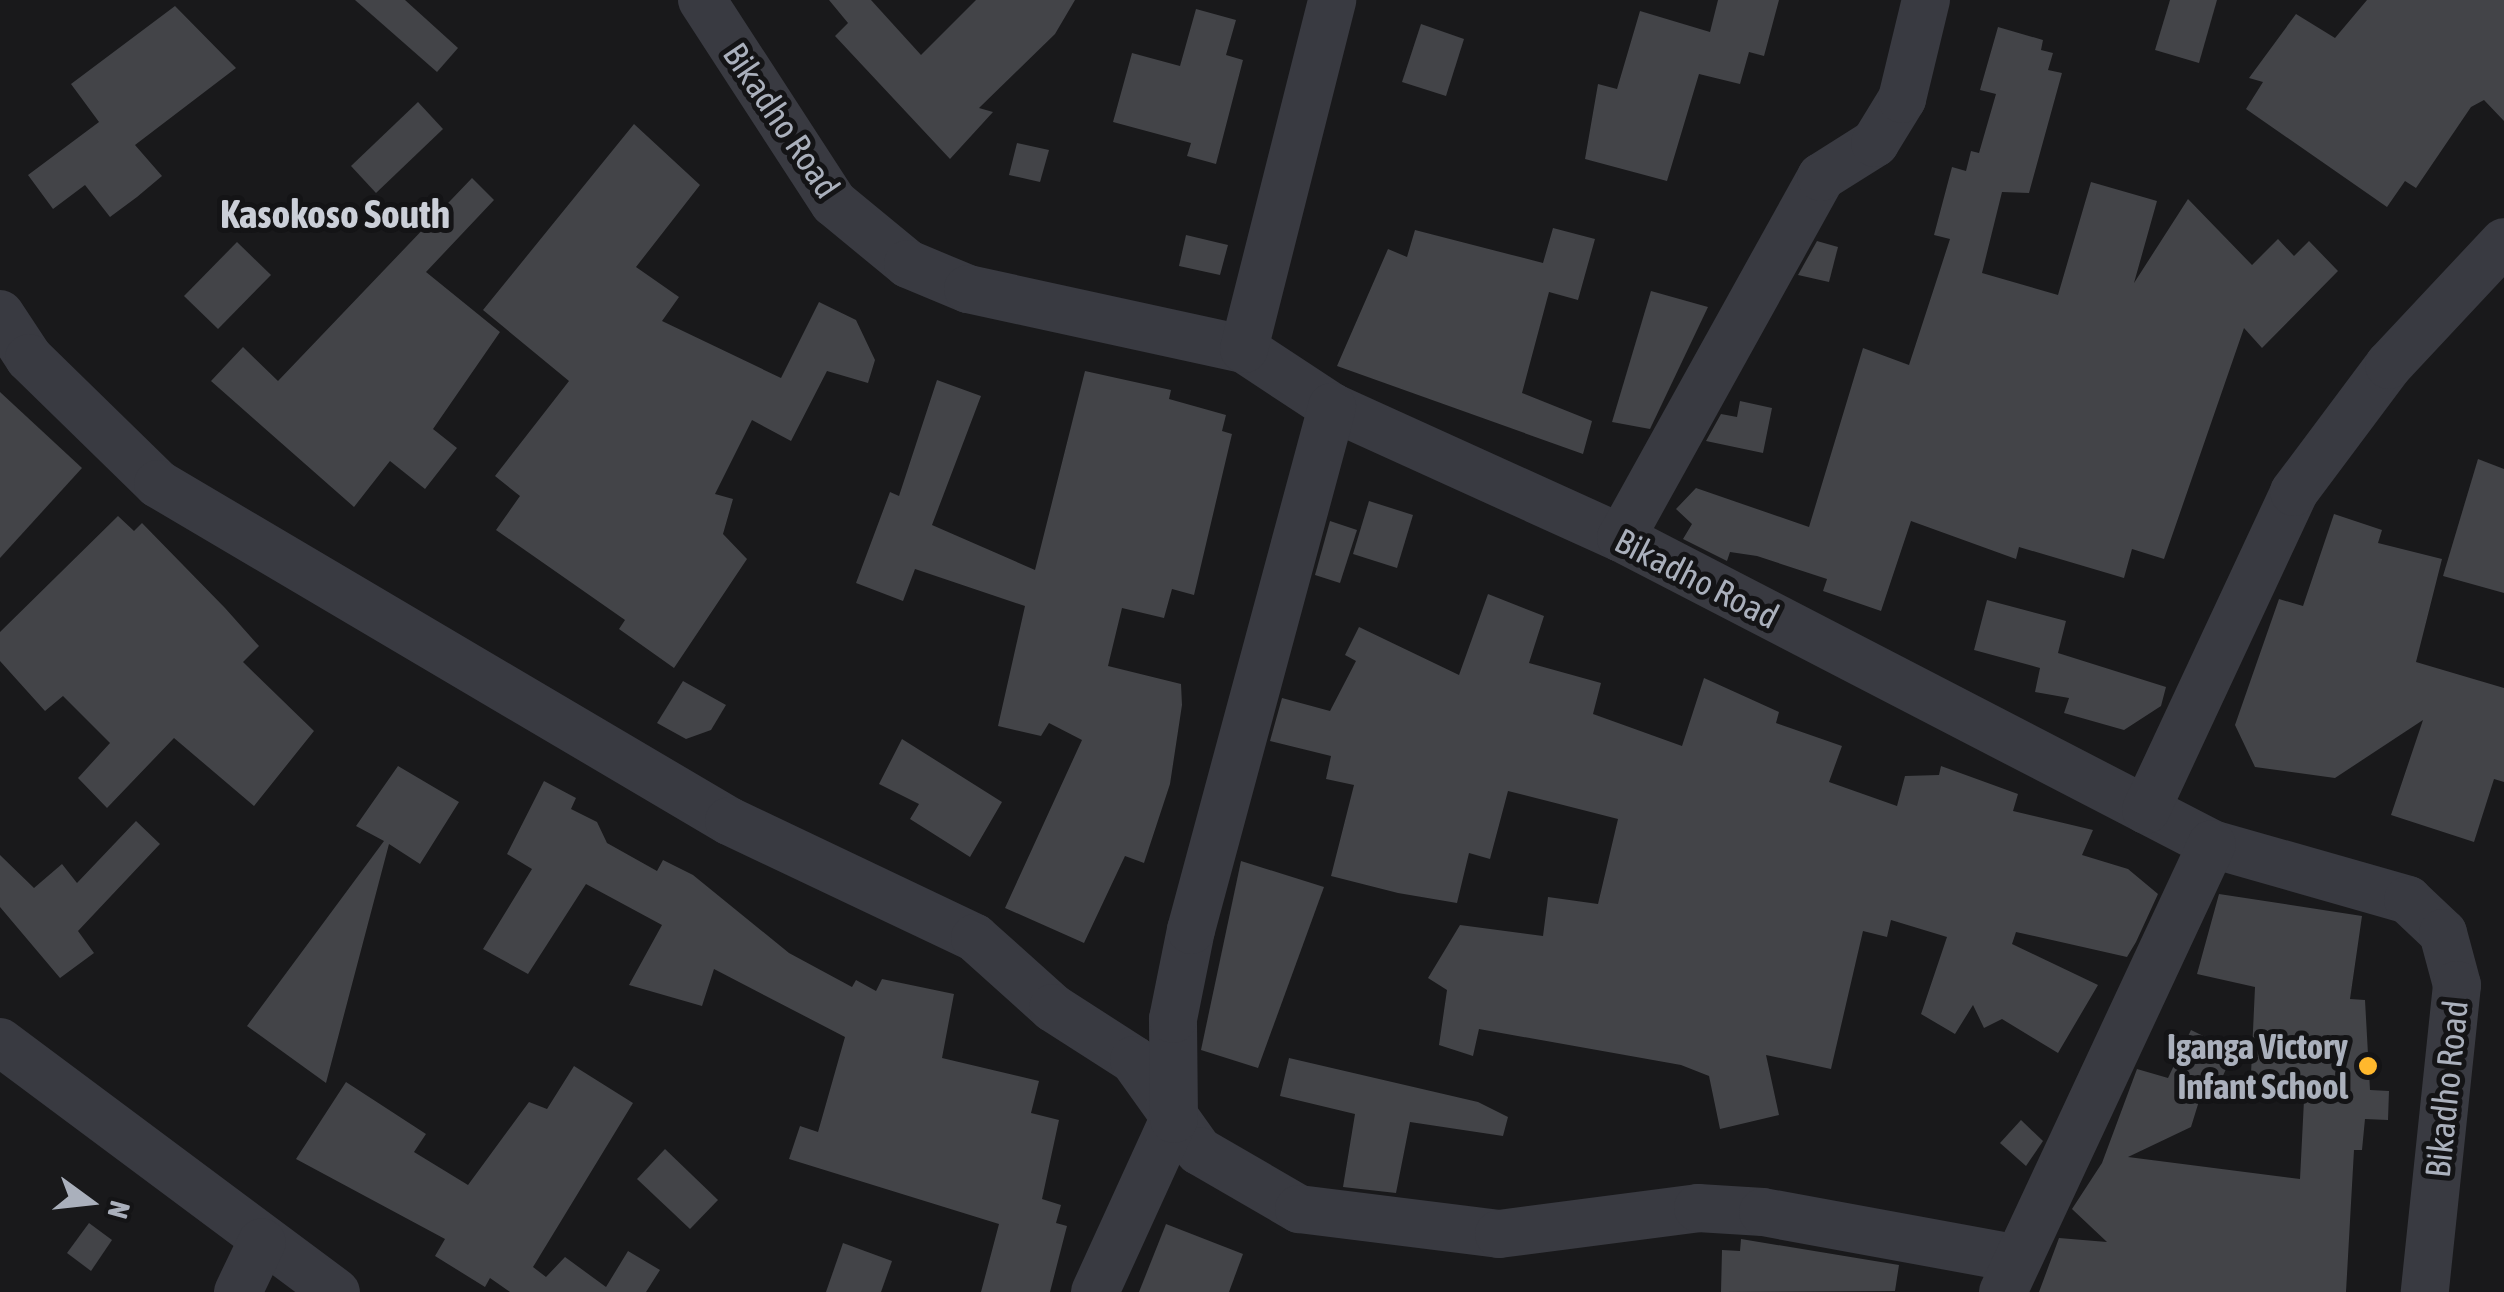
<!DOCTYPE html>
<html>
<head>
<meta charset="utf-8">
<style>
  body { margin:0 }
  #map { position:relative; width:2504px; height:1292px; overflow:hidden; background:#19191b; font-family:"Asap Condensed",sans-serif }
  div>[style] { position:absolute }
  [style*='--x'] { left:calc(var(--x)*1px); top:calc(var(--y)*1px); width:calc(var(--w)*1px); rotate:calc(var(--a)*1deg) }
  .building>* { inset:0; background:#434448 }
  .minor>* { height:48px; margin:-24px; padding:0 24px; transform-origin:24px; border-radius:24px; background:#393a41 }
  .dots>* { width:28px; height:28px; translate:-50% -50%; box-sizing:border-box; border:5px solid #141416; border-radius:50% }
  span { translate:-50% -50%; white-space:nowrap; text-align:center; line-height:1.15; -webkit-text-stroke:10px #141416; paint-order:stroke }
  .street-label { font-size:35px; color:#aab0bc }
  .poi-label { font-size:35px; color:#aab0bc; font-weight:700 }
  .right { translate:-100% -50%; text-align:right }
  .quarter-label { font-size:40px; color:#cbcfd8; font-weight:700 }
  .north { position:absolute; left:40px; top:1152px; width:100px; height:100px; -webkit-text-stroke:8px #141416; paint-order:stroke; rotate:105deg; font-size:28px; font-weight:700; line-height:40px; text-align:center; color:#aab0bc }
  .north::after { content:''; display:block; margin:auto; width:35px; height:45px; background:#aab0bc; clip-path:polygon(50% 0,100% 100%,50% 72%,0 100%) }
</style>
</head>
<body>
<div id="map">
  <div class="building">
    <div style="clip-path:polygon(355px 0,405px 0,458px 48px,437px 72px)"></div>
    <div style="clip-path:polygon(829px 0,871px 0,921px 55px,976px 0,1075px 0,1055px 34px,979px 108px,993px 112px,950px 159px,835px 36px,848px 23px)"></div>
    <div style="clip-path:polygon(1718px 0,1779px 0,1764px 56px,1749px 52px,1740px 84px,1699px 74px,1667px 181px,1585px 159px,1598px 84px,1617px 89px,1640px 11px,1710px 32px)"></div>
    <div style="clip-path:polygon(2170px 0,2217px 0,2199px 63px,2155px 50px)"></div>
    <div style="clip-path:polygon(2367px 0,2504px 0,2504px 121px,2484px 100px,2471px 107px,2416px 188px,2405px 181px,2387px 207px,2246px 109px,2263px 82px,2249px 78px,2296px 14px,2335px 38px)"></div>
    <div style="clip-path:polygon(175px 6px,236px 68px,135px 145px,162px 176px,137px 197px,110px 217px,85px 185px,53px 209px,28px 175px,99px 122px,71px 84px)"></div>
    <div style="clip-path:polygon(1196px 9px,1236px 20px,1226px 55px,1243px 60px,1216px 164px,1187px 156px,1191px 143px,1113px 122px,1132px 53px,1180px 66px)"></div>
    <div style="clip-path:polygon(1421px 24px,1464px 39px,1446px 96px,1402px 82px)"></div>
    <div style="clip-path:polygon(1998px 27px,2043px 40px,2041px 50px,2053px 53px,2048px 70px,2062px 73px,2029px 193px,2002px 192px,1982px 273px,2058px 295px,2091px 182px,2157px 201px,2134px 283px,2188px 199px,2252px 265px,2278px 239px,2294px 256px,2309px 241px,2338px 271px,2262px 348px,2244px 328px,2164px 559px,2132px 549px,2124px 578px,2019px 547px,2016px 559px,1911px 521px,1881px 611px,1823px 591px,1827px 579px,1757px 556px,1730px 552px,1727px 561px,1683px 539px,1692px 524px,1676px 509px,1696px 488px,1809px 527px,1863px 348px,1909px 365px,1950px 239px,1934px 235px,1952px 167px,1966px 171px,1971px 151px,1979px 153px,1996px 94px,1980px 90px)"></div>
    <div style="clip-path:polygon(418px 102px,443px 129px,376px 193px,351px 166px)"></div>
    <div style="clip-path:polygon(634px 124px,700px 185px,636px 267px,679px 297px,662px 321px,781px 378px,819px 302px,856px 320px,875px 360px,868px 383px,827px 371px,791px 441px,752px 420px,715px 494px,733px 499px,723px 534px,747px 559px,674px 668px,619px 629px,625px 620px,496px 530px,520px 496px,495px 476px,569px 381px,483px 310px)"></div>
    <div style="clip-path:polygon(1017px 143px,1049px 150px,1040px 182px,1009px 175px)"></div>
    <div style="clip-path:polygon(472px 178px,494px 200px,426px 272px,500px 332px,433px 429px,457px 448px,425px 489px,390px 461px,354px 507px,211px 381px,243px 347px,278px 381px)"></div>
    <div style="clip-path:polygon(1553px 228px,1595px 239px,1578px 300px,1549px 292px,1522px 393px,1592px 421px,1583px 454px,1337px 366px,1388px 249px,1407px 257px,1415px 230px,1543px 263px)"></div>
    <div style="clip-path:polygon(1186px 235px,1228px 245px,1220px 275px,1179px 266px)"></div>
    <div style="clip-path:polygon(1817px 241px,1838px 247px,1829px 282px,1798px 275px)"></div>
    <div style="clip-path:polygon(237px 242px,271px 275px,218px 329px,184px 296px)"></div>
    <div style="clip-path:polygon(1651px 291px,1708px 307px,1650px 429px,1612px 422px)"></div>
    <div style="clip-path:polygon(1085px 371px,1171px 390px,1169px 399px,1226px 415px,1222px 431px,1232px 434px,1194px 595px,1172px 589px,1164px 618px,1122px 608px,1108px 666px,1181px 684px,1182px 705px,1170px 784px,1144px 863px,1125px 856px,1084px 943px,1005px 908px,1082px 740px,1049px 723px,1041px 736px,998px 726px,1025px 606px,915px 569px,903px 601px,856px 583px,890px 492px,899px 496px,937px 380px,981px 396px,932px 525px,1035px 570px)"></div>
    <div style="clip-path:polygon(0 392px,82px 468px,0 558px)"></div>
    <div style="clip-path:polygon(1740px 401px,1772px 408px,1763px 453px,1706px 441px,1721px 414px,1737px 417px)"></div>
    <div style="clip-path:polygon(2478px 459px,2504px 469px,2504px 593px,2443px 576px)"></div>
    <div style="clip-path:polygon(1369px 501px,1413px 515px,1397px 568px,1353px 554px)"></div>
    <div style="clip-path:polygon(2334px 514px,2382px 530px,2378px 543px,2442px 559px,2416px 662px,2504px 688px,2504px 782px,2494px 779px,2474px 842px,2391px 815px,2423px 720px,2335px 778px,2255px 767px,2235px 725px,2279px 599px,2303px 606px)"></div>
    <div style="clip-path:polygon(118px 516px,134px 531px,142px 523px,225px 608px,259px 646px,243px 662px,314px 731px,254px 806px,174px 738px,107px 808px,78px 778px,110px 743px,63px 696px,45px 711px,0 661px,0 632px)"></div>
    <div style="clip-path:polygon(1330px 521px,1357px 530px,1340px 583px,1315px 575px)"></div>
    <div style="clip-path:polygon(1488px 594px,1544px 616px,1529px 663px,1601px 683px,1593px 714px,1682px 746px,1704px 678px,1779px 712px,1776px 723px,1842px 746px,1829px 782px,1897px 806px,1905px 776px,1939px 775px,1941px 766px,2018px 794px,2013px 811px,2093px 830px,2082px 855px,2128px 869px,2158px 894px,2136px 942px,2127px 957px,2016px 932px,2012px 944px,2098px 985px,2058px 1053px,2002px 1019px,1984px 1028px,1973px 1005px,1955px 1034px,1921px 1014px,1947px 937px,1891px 920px,1887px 937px,1863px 931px,1831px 1069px,1766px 1055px,1779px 1115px,1720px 1129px,1709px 1076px,1681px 1065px,1479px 1029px,1473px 1056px,1439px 1045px,1447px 990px,1428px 978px,1460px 925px,1543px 936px,1548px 897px,1598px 904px,1618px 819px,1508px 791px,1490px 859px,1469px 853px,1457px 903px,1398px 893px,1331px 876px,1354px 785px,1326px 779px,1331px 756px,1270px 741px,1282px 698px,1330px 711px,1356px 661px,1345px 655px,1359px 627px,1459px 675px)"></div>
    <div style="clip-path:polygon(1987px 600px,2066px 621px,2058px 653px,2166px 687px,2161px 706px,2124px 730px,2064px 713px,2069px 698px,2035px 692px,2040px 668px,1974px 650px)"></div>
    <div style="clip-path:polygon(683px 681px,726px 705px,711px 730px,686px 739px,657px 723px)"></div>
    <div style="clip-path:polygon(902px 739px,1002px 802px,970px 857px,910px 819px,919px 804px,879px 784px)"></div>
    <div style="clip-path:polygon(398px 766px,459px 802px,420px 864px,389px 844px,326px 1083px,247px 1026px,384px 841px,356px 826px)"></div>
    <div style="clip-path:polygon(544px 781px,576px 798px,571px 809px,597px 822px,607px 843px,657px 871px,663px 860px,693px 875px,789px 953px,852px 987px,856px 980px,876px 991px,882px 979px,954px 994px,942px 1058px,1039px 1081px,1031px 1113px,1059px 1120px,1042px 1199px,1061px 1205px,1056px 1223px,1067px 1226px,1050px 1292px,981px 1292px,999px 1224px,789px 1159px,800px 1126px,818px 1132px,845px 1037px,714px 969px,702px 1006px,629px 985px,662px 925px,586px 884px,528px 974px,483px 949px,532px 869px,507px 854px)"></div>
    <div style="clip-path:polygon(136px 821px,160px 844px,78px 931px,94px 953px,60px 978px,0 907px,0 855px,34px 888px,62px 864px,77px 883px)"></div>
    <div style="clip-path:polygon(1241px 861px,1324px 887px,1258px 1068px,1201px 1050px)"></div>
    <div style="clip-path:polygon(2219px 894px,2362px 916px,2350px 999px,2365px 1000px,2370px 1090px,2389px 1091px,2388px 1120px,2365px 1119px,2362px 1150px,2354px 1150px,2346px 1292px,2039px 1292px,2059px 1238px,2107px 1242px,2072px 1209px,2102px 1163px,2137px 1069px,2168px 1078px,2191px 1030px,2234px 1051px,2222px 1078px,2208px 1072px,2191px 1127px,2128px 1157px,2300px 1179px,2305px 1080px,2251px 1074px,2255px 987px,2197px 974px)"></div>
    <div style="clip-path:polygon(1289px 1058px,1478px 1102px,1508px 1117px,1503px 1136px,1410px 1122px,1396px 1193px,1343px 1187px,1355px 1114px,1280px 1096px)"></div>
    <div style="clip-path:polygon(574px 1066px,633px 1103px,533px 1267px,546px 1277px,565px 1257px,606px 1287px,628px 1251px,660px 1270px,646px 1292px,510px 1292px,490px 1278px,485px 1287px,435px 1256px,445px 1239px,296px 1159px,346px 1082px,426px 1134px,414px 1152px,468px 1185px,529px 1102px,547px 1109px)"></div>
    <div style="clip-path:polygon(2021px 1120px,2043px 1141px,2026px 1166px,2000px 1143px)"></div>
    <div style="clip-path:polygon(665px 1149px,718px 1200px,690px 1229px,637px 1179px)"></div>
    <div style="clip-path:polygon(89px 1223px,112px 1240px,91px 1271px,67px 1253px)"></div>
    <div style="clip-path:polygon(1166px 1224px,1243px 1254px,1229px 1292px,1139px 1292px)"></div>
    <div style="clip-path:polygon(1741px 1239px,1899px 1265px,1895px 1291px,1721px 1292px,1722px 1250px,1740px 1251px)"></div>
    <div style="clip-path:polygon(843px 1243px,892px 1261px,881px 1292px,826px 1292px)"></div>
  </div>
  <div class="minor">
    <div style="--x:702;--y:0;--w:242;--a:57"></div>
    <div style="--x:834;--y:203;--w:96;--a:39.5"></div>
    <div style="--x:908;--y:264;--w:65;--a:22.6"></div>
    <div style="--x:968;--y:289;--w:282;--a:12.3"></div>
    <div style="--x:1244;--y:349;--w:105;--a:33.4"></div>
    <div style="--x:1332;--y:407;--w:317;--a:24.4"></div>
    <div style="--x:1621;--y:538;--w:666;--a:27.37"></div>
    <div style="--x:2212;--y:844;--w:204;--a:15.9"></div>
    <div style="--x:2408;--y:900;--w:48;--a:43.3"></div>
    <div style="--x:2443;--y:933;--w:54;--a:74.9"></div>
    <div style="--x:2457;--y:985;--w:309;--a:96"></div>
    <div style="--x:0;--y:314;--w:53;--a:56.6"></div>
    <div style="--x:29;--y:358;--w:180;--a:44.3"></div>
    <div style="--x:158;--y:484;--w:663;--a:30.55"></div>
    <div style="--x:729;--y:821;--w:272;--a:25.4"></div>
    <div style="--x:975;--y:938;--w:105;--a:41.9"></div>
    <div style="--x:1053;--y:1008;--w:96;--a:32.7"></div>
    <div style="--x:1134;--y:1060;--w:112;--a:54.5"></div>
    <div style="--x:1199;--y:1151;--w:116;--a:30.1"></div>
    <div style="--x:1299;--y:1209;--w:202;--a:7.1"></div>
    <div style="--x:1499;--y:1234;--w:201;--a:-7.4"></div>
    <div style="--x:1698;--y:1208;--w:65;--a:3.5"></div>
    <div style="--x:1763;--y:1212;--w:254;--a:10.4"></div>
    <div style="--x:1244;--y:349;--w:360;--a:-75.8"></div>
    <div style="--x:1621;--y:538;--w:413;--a:-61"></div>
    <div style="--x:1821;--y:177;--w:64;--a:-32.2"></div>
    <div style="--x:1875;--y:143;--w:52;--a:-58.5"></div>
    <div style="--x:1902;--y:99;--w:102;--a:-76.4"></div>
    <div style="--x:2146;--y:810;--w:351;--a:-65"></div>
    <div style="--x:2294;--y:492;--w:159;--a:-53.2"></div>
    <div style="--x:2389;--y:365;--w:168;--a:-46.9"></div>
    <div style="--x:0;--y:1042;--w:419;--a:36.7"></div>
    <div style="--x:238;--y:1292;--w:55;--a:-64.4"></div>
    <div style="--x:1095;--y:1292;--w:190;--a:-65.5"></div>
    <div style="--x:1174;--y:1119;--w:100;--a:-90.6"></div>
    <div style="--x:1173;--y:1019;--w:91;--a:-78.6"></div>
    <div style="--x:1191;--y:930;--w:542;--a:-74.91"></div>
    <div style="--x:2003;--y:1292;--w:494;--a:-65"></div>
  </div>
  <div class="dots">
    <div style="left:2368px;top:1066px;background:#ffb82d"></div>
  </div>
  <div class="street-label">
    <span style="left:782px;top:120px;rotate:56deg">Bikadho Road</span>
    <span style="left:1697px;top:578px;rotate:27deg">Bikadho Road</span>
    <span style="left:2446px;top:1089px;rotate:-84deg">Bikadho Road</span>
  </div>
  <div class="poi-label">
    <span class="right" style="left:2348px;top:1066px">Iganga Victory<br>Infant School</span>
  </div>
  <div class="quarter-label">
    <span style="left:335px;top:214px">Kasokoso South</span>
  </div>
  <div class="north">N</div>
</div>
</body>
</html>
